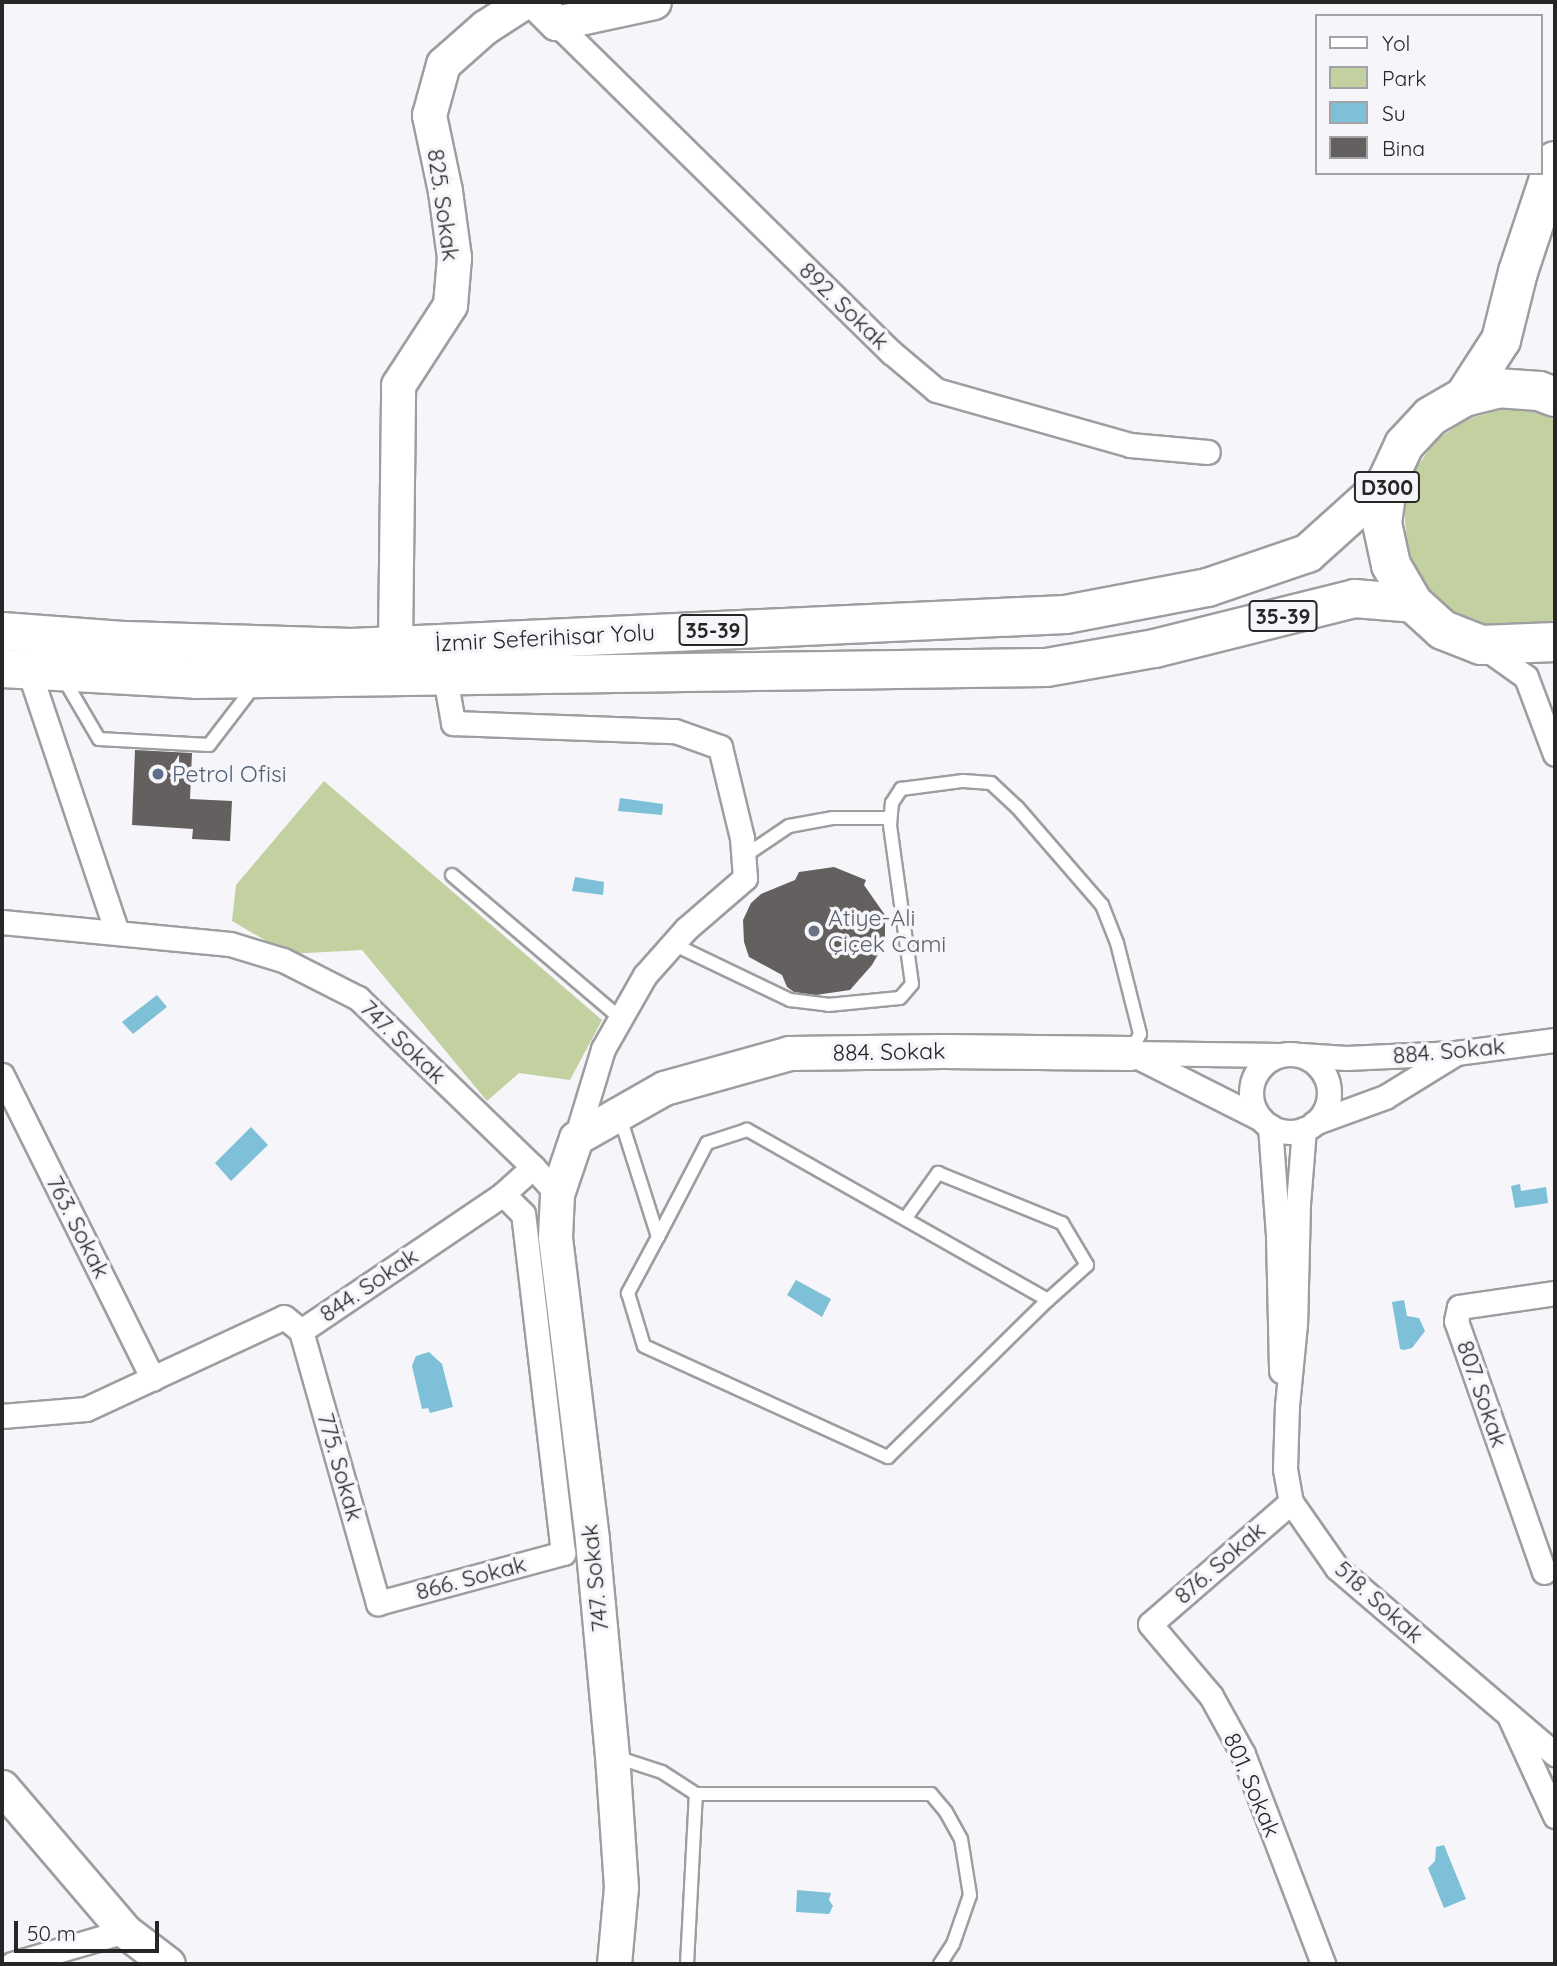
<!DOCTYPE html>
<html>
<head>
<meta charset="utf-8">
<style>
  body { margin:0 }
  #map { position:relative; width:1557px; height:1966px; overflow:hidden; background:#f6f5f9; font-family:Quicksand,sans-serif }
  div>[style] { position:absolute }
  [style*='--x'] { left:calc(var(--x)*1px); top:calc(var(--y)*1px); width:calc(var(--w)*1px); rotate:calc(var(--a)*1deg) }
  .green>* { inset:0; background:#c3d0a0 }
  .water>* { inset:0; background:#7dc0d7 }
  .building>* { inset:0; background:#63605f }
  .roads { filter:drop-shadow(2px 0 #9e9ea1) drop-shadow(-2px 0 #9e9ea1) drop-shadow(0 2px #9e9ea1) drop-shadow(0 -2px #9e9ea1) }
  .lane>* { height:12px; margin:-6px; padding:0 6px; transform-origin:6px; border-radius:6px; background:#fff }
  .street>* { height:23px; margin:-11.5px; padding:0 11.5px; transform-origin:11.5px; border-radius:11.5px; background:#fff }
  .street>.ring { margin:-11.5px; padding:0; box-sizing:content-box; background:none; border:23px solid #fff; border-radius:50% }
  .secondary>* { height:33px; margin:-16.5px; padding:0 16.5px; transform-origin:16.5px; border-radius:16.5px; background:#fff }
  .primary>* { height:37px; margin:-18.5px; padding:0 18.5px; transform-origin:18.5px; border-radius:18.5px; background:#fff }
  .highway>* { height:38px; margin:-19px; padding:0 19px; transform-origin:19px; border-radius:19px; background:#fff }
  .dots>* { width:19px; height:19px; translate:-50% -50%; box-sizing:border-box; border:4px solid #f6f5f9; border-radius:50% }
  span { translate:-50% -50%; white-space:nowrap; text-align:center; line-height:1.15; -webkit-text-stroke:7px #f6f5f9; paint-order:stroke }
  .shield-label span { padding:2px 5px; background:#f6f5f9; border:2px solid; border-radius:5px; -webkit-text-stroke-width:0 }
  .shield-label { font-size:21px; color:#262627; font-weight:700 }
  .street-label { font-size:23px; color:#262627 }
  .service-label { font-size:23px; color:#4e5e75 }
  .left { translate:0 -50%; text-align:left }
  .worship-label { font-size:23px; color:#5b616d }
  .frame { position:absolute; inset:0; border:4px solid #262627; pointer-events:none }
  .legend { position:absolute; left:1315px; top:14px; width:228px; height:161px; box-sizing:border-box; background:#f6f5f9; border:2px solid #a3a2a5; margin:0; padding:9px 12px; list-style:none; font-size:21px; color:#262627 }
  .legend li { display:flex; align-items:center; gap:14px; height:35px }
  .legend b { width:35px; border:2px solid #a3a2a5 }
  .scale { position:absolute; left:14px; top:1921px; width:145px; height:32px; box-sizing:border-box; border:4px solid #262627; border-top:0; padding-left:9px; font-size:21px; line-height:24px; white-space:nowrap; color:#262627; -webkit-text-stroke:5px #f6f5f9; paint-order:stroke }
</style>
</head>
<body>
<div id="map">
  <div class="green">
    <div style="clip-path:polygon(1504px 409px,1542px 413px,1555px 420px,1555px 620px,1513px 629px,1479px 624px,1448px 608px,1422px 581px,1407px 546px,1404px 508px,1414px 471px,1436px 440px,1467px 419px)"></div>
    <div style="clip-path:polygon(324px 781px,602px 1020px,570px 1080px,519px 1073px,487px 1101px,362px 950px,289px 954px,232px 921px,236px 885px)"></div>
  </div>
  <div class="water">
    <div style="clip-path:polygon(620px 798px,663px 804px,662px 815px,618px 811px)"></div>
    <div style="clip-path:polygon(575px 877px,604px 882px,603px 895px,572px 891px)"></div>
    <div style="clip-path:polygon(157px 995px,167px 1007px,133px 1034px,122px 1022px)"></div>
    <div style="clip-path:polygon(251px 1127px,268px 1145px,231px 1181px,215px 1163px)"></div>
    <div style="clip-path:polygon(1520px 1184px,1521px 1191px,1546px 1187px,1548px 1203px,1515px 1208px,1511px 1186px)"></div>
    <div style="clip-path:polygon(796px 1280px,831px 1299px,822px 1317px,787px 1295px)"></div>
    <div style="clip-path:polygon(1404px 1300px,1407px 1316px,1419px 1318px,1425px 1331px,1412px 1348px,1404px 1350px,1400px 1349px,1392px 1302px)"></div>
    <div style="clip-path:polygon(429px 1352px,442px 1364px,453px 1407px,430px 1413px,428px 1408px,422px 1409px,412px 1366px,416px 1356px)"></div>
    <div style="clip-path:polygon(1444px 1845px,1466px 1899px,1444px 1908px,1428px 1868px,1435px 1861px,1436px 1847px)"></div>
    <div style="clip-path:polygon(797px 1890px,831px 1893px,829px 1900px,833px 1906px,829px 1914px,796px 1912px)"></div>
  </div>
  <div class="building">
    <div style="clip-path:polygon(135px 750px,192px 753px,190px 799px,232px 801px,230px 841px,192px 839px,193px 829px,132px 825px)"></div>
    <div style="clip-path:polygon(834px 867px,866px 880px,864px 885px,885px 915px,885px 942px,872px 965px,850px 990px,816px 995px,794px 992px,787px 987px,782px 975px,749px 957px,744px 942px,743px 920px,751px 903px,761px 894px,795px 880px,799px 872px)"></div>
  </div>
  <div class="roads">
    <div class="lane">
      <div style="--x:62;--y:676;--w:73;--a:59.6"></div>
      <div style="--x:99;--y:739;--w:110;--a:3.1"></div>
      <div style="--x:209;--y:745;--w:76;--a:-52.5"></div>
      <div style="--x:743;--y:857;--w:55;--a:-34"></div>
      <div style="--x:789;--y:826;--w:45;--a:-10.3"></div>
      <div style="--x:833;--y:818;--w:57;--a:0"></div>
      <div style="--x:452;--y:875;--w:221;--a:40.4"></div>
      <div style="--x:673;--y:944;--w:130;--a:25.6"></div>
      <div style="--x:790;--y:1000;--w:38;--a:7"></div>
      <div style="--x:828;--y:1005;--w:72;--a:-5.6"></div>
      <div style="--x:900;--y:998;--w:18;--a:-49"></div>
      <div style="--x:912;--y:984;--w:161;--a:-97.9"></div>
      <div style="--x:890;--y:825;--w:22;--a:-85"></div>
      <div style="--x:892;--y:803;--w:17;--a:-57"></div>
      <div style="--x:901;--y:789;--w:63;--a:-7.4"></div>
      <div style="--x:963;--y:781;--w:28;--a:4"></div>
      <div style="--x:991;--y:783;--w:35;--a:43"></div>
      <div style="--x:1017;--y:807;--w:130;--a:49.1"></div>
      <div style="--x:1102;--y:905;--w:41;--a:68.5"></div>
      <div style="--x:1117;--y:943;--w:94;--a:75.8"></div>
      <div style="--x:1140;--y:1034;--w:21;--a:118"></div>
      <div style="--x:619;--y:1114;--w:129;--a:72.4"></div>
      <div style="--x:658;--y:1237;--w:64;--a:118.2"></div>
      <div style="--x:628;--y:1293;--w:55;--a:73.2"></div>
      <div style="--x:644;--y:1346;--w:268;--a:24.5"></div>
      <div style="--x:888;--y:1457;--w:224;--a:-44.5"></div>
      <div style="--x:1048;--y:1300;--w:346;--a:-150.5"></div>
      <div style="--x:747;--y:1130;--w:42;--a:162"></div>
      <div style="--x:707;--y:1143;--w:106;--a:117.5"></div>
      <div style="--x:905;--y:1219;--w:57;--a:-54.3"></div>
      <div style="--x:938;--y:1173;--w:134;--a:22"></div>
      <div style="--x:1062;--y:1223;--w:49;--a:59.2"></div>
      <div style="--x:1087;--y:1265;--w:52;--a:138.1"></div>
      <div style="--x:616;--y:1757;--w:48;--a:18.1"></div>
      <div style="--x:662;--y:1772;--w:40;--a:32.9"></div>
      <div style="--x:687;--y:1964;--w:170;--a:-87"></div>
      <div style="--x:696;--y:1794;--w:235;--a:0"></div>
      <div style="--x:931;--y:1794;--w:23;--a:50"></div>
      <div style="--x:946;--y:1812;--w:31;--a:61"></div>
      <div style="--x:961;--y:1839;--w:57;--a:80.9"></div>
      <div style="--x:970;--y:1895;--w:52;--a:109.1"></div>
      <div style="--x:953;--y:1944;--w:24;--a:123"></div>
    </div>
    <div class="street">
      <div style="--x:556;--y:23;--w:470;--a:44.5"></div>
      <div style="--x:891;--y:352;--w:59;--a:40.2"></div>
      <div style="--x:936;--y:390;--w:202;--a:15.8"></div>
      <div style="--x:1130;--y:445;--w:78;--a:5.1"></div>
      <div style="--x:1481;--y:645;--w:55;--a:35.4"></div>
      <div style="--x:1526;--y:677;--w:82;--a:69.4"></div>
      <div style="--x:29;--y:671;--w:275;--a:71.4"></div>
      <div style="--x:445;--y:677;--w:47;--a:80.1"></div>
      <div style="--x:453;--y:723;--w:222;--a:2.1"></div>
      <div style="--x:675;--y:731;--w:48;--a:19.6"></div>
      <div style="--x:720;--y:747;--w:94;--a:76.4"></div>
      <div style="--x:742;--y:838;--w:40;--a:85.7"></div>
      <div style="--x:745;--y:878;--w:78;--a:139.2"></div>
      <div style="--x:686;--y:929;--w:62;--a:131.7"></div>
      <div style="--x:645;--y:975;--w:85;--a:119.6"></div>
      <div style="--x:603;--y:1049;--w:93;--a:106.9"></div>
      <div style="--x:2;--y:922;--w:229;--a:5.5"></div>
      <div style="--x:230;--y:944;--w:55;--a:16.8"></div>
      <div style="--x:283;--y:960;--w:84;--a:26.9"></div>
      <div style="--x:358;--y:998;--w:243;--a:44"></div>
      <div style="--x:1130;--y:1053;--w:150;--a:0.8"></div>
      <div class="ring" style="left:1251px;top:1054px;width:55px;height:55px"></div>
      <div style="--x:1301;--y:1055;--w:45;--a:3.8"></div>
      <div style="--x:1346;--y:1058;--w:110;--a:-2.6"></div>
      <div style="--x:1456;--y:1053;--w:100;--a:-7.5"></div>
      <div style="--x:1136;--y:1056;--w:140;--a:26.7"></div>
      <div style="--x:2;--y:1075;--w:339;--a:63.6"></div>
      <div style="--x:1314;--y:1123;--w:76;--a:-20.1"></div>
      <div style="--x:1385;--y:1097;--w:82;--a:-31.6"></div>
      <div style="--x:1270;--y:1126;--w:109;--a:85.8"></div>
      <div style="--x:1278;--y:1235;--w:136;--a:88.7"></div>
      <div style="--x:1304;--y:1129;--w:75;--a:94.6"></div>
      <div style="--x:1298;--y:1204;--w:120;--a:91.4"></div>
      <div style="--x:1295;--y:1324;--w:81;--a:95.6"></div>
      <div style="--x:1287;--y:1405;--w:64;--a:91.8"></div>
      <div style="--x:1285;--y:1469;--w:34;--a:80"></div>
      <div style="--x:1291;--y:1502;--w:80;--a:55.1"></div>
      <div style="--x:1337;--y:1568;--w:287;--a:40.5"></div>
      <div style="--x:301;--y:1331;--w:283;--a:74.2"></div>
      <div style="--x:378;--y:1603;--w:192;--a:-15.1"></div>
      <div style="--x:563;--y:1553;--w:341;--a:-96.7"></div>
      <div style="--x:523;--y:1214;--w:28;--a:-135"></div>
      <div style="--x:2;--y:1416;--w:84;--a:-4.8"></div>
      <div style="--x:86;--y:1409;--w:218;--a:-24.9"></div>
      <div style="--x:284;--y:1317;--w:22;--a:39"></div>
      <div style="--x:301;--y:1331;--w:244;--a:-34.1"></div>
      <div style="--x:503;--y:1194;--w:40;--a:-42"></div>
      <div style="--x:533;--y:1167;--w:36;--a:48"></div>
      <div style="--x:1291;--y:1502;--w:186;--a:139.1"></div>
      <div style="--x:1150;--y:1624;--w:94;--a:49.7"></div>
      <div style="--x:1211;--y:1696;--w:66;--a:61.1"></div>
      <div style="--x:1243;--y:1754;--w:225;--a:69.1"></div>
      <div style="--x:1544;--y:1572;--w:266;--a:-109.3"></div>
      <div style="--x:1456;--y:1321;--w:14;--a:-78"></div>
      <div style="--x:1459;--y:1307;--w:97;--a:-8.3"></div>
      <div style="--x:1510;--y:1718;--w:108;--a:65.3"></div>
      <div style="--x:12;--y:1964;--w:118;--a:-16.3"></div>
    </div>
    <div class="secondary">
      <div style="--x:535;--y:2;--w:30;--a:45"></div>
      <div style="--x:556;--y:23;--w:100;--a:-12.1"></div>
      <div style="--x:395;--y:645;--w:260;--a:-89.3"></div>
      <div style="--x:398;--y:385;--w:95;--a:-57"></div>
      <div style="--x:450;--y:305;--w:48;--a:-85.2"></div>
      <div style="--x:454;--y:257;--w:67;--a:-97.8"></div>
      <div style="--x:445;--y:191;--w:78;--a:-101.9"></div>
      <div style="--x:429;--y:115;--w:53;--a:-74.6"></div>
      <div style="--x:443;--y:64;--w:56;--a:-41.4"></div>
      <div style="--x:485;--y:27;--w:46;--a:-32.7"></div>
      <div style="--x:2;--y:1787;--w:189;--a:49.5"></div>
      <div style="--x:125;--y:1931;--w:54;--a:37.5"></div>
      <div style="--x:614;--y:1964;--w:77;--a:-84.8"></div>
      <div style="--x:621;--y:1887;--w:131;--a:-93.9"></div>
      <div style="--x:612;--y:1756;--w:218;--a:-95.3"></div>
      <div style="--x:592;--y:1539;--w:304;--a:-97"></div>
      <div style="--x:555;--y:1237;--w:43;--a:-87.3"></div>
      <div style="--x:557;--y:1194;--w:59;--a:-71.3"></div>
      <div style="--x:576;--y:1138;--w:101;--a:-29.6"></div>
      <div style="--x:664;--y:1088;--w:130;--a:-15.6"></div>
      <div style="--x:789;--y:1053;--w:154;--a:-0.7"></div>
      <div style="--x:943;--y:1051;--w:187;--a:0.6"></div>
    </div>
    <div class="primary">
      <div style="--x:2;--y:631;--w:124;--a:4.2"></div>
      <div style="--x:126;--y:640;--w:225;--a:1.8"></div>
      <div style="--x:351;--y:647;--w:715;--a:-2.65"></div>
      <div style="--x:1065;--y:614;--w:145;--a:-10.8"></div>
      <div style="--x:1207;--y:587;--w:106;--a:-18.8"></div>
      <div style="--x:1307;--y:553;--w:109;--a:-42"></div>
      <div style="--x:2;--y:668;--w:194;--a:3.2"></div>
      <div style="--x:196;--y:679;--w:850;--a:-0.81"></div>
      <div style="--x:1046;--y:667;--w:110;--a:-10"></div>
      <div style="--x:1154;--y:648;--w:206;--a:-14"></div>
      <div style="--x:1354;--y:598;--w:59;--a:4.8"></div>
    </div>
    <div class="highway">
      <div style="--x:1464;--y:397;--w:68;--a:-57"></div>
      <div style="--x:1501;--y:340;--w:70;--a:-76"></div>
      <div style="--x:1518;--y:272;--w:117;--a:-71.6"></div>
      <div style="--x:1555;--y:397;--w:17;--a:-159"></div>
      <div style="--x:1539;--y:391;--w:39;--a:-176"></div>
      <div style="--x:1500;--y:388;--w:37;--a:166"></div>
      <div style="--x:1464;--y:397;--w:39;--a:150"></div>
      <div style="--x:1430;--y:417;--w:38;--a:133"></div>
      <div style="--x:1404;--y:445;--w:38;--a:115"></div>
      <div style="--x:1388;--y:480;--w:43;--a:97.9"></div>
      <div style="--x:1382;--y:523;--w:43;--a:77.9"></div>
      <div style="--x:1391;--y:565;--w:44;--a:59.9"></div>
      <div style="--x:1413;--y:603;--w:40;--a:42"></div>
      <div style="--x:1443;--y:630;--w:41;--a:21.5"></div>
      <div style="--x:1481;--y:645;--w:74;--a:-2.3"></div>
    </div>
  </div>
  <div class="dots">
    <div style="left:158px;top:774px;background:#5c6f8a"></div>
    <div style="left:814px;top:931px;background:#6b7280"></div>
  </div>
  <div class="shield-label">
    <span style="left:1387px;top:487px">D300</span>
    <span style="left:1283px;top:616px">35-39</span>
    <span style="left:713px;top:630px">35-39</span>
  </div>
  <div class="street-label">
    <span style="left:443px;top:205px;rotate:82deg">825. Sokak</span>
    <span style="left:844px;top:306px;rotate:44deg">892. Sokak</span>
    <span style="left:545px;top:638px;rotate:-3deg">İzmir Seferihisar Yolu</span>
    <span style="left:403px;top:1042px;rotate:44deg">747. Sokak</span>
    <span style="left:1449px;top:1051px;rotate:-5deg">884. Sokak</span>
    <span style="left:889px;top:1052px;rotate:-1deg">884. Sokak</span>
    <span style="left:78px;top:1227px;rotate:63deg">763. Sokak</span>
    <span style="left:369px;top:1285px;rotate:-34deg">844. Sokak</span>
    <span style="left:1482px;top:1394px;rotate:71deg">807. Sokak</span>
    <span style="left:340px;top:1467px;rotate:74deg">775. Sokak</span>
    <span style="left:1220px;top:1563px;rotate:-41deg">876. Sokak</span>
    <span style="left:471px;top:1578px;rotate:-15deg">866. Sokak</span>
    <span style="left:595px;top:1578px;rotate:-96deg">747. Sokak</span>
    <span style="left:1379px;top:1602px;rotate:42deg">518. Sokak</span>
    <span style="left:1252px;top:1785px;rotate:67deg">801. Sokak</span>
  </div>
  <div class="service-label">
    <span class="left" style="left:172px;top:774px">Petrol Ofisi</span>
  </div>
  <div class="worship-label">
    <span class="left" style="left:828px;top:931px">Atiye-Ali<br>Çiçek Cami</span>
  </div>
  <div class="frame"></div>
  <ul class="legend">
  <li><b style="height:9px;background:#fff"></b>Yol</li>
  <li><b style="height:19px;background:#c3d0a0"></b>Park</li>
  <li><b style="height:19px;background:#7dc0d7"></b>Su</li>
  <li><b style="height:19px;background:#63605f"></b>Bina</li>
  </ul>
  <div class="scale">50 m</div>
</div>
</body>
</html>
